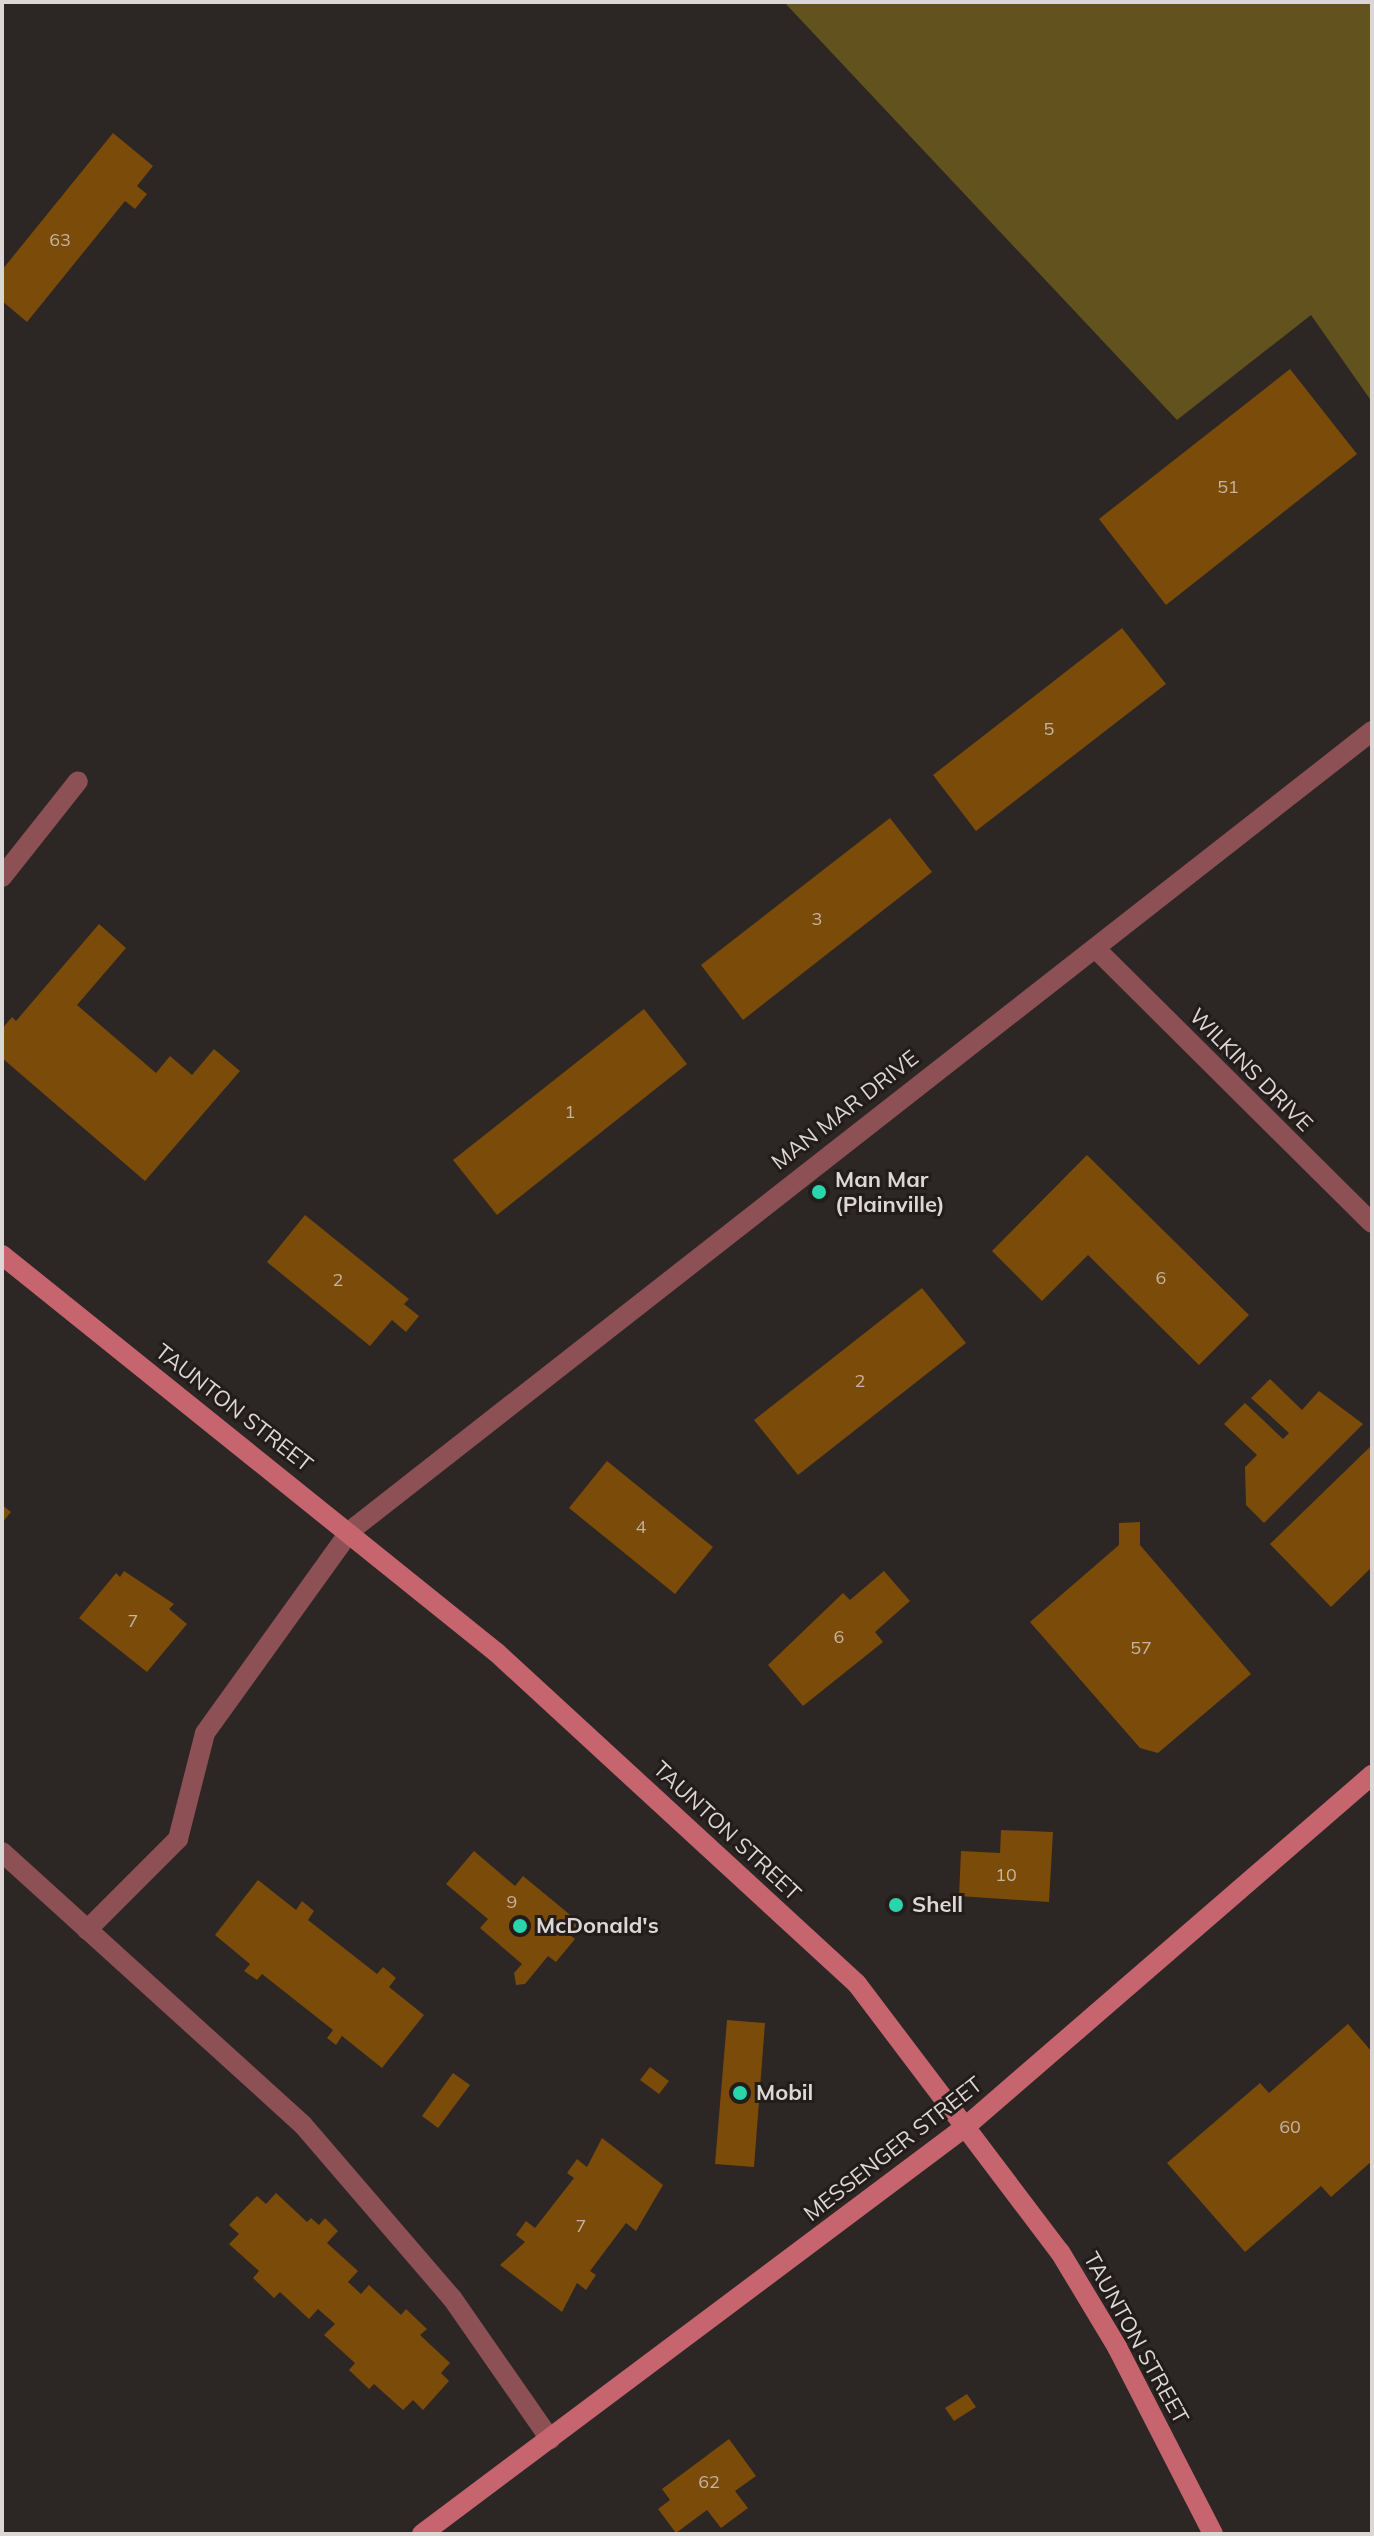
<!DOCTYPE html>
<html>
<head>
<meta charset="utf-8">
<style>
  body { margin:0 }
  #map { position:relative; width:1374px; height:2536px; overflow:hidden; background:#2c2624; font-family:Mulish,sans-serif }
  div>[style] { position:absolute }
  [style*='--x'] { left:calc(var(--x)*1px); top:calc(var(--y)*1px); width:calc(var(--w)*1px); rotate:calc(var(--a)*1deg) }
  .forest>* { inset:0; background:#61521e }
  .building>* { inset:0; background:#7b4b09 }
  .street>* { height:20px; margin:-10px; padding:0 10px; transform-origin:10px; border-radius:10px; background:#8d5055 }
  .secondary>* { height:20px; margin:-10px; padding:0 10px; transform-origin:10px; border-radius:10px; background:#c6656e }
  .dots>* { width:22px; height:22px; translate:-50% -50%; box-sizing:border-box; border:4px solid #221c1a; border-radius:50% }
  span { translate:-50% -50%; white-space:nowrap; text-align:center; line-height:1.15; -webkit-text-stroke:6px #221c1a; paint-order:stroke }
  .number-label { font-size:18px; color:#c3b4a3 }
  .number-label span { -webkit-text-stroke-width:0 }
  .street-label { font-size:22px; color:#dbd7d6 }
  .poi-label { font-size:22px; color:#dbd7d6; font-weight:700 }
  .left { translate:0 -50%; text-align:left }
  .frame { position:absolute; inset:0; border:4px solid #dbd7d6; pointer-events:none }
</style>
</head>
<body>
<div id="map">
  <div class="forest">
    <div style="clip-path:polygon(784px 2px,1372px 2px,1372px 402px,1311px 315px,1177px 420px)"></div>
  </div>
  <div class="building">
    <div style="clip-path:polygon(113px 133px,153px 166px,137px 186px,147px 194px,135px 209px,125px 201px,27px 322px,2px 301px,2px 270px)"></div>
    <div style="clip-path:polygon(1290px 369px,1357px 454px,1166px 605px,1099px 519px)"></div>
    <div style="clip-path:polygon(1122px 628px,1166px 684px,976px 831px,933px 775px)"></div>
    <div style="clip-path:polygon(890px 818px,932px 872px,743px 1020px,701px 965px)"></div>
    <div style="clip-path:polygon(99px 924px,126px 948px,77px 1005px,156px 1073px,170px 1056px,192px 1075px,214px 1049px,240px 1071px,145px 1181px,2px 1058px,2px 1029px,12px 1017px,16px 1021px)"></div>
    <div style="clip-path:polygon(644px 1009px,687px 1064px,497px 1215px,453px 1160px)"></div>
    <div style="clip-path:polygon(1087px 1155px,1249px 1315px,1199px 1365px,1088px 1255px,1042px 1301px,992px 1251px)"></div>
    <div style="clip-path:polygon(305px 1215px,409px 1299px,404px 1304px,419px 1316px,406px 1332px,392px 1320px,370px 1346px,267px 1262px)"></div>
    <div style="clip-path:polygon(922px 1288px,966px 1343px,798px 1475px,754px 1420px)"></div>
    <div style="clip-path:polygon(1270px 1379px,1302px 1410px,1319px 1391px,1363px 1424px,1264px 1523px,1246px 1505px,1245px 1467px,1257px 1455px,1224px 1424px,1245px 1403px,1283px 1439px,1289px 1433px,1251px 1398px)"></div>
    <div style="clip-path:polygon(1372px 1445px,1372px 1567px,1331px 1607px,1270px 1544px)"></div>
    <div style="clip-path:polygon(607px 1461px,713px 1547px,675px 1594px,569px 1508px)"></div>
    <div style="clip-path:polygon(2px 1505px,11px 1512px,2px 1523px)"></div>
    <div style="clip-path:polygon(1140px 1522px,1140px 1545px,1251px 1674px,1158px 1753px,1140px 1748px,1030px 1622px,1119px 1545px,1119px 1523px)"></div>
    <div style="clip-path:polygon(124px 1571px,174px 1604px,169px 1609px,187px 1624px,147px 1672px,79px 1618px,116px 1573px,120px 1577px)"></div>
    <div style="clip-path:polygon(884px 1571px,910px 1601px,875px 1632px,883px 1642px,803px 1706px,768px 1665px,843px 1593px,850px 1600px)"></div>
    <div style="clip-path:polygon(1001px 1830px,1053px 1832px,1049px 1902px,959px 1896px,961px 1851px,1000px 1853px)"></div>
    <div style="clip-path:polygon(474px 1851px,515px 1886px,523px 1876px,580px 1923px,570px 1935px,575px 1939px,556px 1962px,548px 1956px,525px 1984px,516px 1985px,514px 1973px,522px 1964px,480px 1928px,488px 1919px,446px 1884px)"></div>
    <div style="clip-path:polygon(258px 1880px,296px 1910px,302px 1901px,314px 1911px,308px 1920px,377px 1974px,383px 1967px,396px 1978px,389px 1987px,424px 2015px,382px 2068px,342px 2036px,336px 2045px,327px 2038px,333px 2030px,262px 1974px,257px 1980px,244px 1971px,250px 1964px,215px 1935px)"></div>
    <div style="clip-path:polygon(727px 2020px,765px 2023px,754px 2167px,715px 2164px)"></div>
    <div style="clip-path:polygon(1348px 2024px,1372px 2052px,1372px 2161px,1331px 2197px,1321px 2186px,1245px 2252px,1167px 2163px,1260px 2083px,1269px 2093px)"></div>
    <div style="clip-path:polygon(650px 2067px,669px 2081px,659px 2094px,640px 2080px)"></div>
    <div style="clip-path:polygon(453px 2073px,470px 2085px,438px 2128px,422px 2116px)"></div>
    <div style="clip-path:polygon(602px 2138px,663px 2185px,636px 2231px,626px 2223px,590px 2271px,596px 2275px,586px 2290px,577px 2283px,562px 2312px,500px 2265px,525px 2242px,516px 2235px,526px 2221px,535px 2228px,574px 2178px,567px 2173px,577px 2159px,587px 2167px)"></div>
    <div style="clip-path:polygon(276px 2193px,307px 2222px,311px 2218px,319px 2225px,325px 2218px,338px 2231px,327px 2243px,358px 2271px,348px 2282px,361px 2294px,369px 2285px,401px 2315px,406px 2309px,427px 2329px,420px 2335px,450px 2363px,441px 2373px,449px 2381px,423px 2410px,413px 2400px,403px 2410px,374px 2384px,369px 2389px,349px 2370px,355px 2363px,324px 2335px,335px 2324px,318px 2309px,309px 2319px,280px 2292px,274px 2298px,253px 2278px,259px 2271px,229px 2244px,239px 2234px,229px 2225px,257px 2196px,266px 2204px)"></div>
    <div style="clip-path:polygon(967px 2394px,976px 2407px,954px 2421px,945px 2408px)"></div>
    <div style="clip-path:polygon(729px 2439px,756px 2476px,735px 2491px,748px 2508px,721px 2528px,707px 2510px,676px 2533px,658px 2509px,670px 2500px,662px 2489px)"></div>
  </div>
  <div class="street">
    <div style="--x:2;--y:877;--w:122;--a:-51.6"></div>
    <div style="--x:1097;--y:950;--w:387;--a:44.8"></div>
    <div style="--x:2;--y:1852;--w:406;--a:42.2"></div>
    <div style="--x:303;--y:2125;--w:228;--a:49.3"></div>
    <div style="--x:452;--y:2298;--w:172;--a:55.2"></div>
    <div style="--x:87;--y:1930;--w:129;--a:-45"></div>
    <div style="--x:178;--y:1839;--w:109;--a:-75.7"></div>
    <div style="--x:205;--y:1733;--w:249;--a:-54.3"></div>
    <div style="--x:350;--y:1531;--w:1298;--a:-38.05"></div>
  </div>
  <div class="secondary">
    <div style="--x:2;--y:1255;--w:634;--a:38.79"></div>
    <div style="--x:496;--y:1652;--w:490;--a:42.6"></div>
    <div style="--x:857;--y:1984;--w:336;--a:52.9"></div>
    <div style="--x:1060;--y:2252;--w:111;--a:59"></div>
    <div style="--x:1117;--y:2347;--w:210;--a:62.8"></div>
    <div style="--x:422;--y:2534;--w:677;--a:-36.84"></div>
    <div style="--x:964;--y:2128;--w:540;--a:-40.87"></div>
  </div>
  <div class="dots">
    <div style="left:819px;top:1192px;background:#2bd5ac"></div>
    <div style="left:896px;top:1905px;background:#2bd5ac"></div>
    <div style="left:520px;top:1926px;background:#2bd5ac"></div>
    <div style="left:740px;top:2093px;background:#2bd5ac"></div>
  </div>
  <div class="number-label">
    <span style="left:60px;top:240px">63</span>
    <span style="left:1228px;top:487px">51</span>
    <span style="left:1049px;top:729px">5</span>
    <span style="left:817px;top:919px">3</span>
    <span style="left:570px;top:1112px">1</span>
    <span style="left:1161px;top:1278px">6</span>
    <span style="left:338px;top:1280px">2</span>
    <span style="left:860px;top:1381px">2</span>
    <span style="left:641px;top:1527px">4</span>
    <span style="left:133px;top:1621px">7</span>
    <span style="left:839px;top:1637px">6</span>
    <span style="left:1141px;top:1648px">57</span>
    <span style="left:1006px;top:1875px">10</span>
    <span style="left:512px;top:1902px">9</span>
    <span style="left:1290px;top:2127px">60</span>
    <span style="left:581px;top:2226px">7</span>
    <span style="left:709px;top:2482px">62</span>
  </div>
  <div class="street-label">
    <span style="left:1251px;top:1070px;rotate:45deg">WILKINS DRIVE</span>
    <span style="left:845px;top:1110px;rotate:-38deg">MAN MAR DRIVE</span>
    <span style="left:234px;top:1408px;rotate:38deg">TAUNTON STREET</span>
    <span style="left:727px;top:1831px;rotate:43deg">TAUNTON STREET</span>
    <span style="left:893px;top:2149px;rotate:-38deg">MESSENGER STREET</span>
    <span style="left:1136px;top:2338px;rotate:61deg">TAUNTON STREET</span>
  </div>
  <div class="poi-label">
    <span class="left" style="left:835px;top:1192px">Man Mar<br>(Plainville)</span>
    <span class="left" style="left:912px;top:1905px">Shell</span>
    <span class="left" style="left:536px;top:1926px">McDonald's</span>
    <span class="left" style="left:756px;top:2093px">Mobil</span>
  </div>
  <div class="frame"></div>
</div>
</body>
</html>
